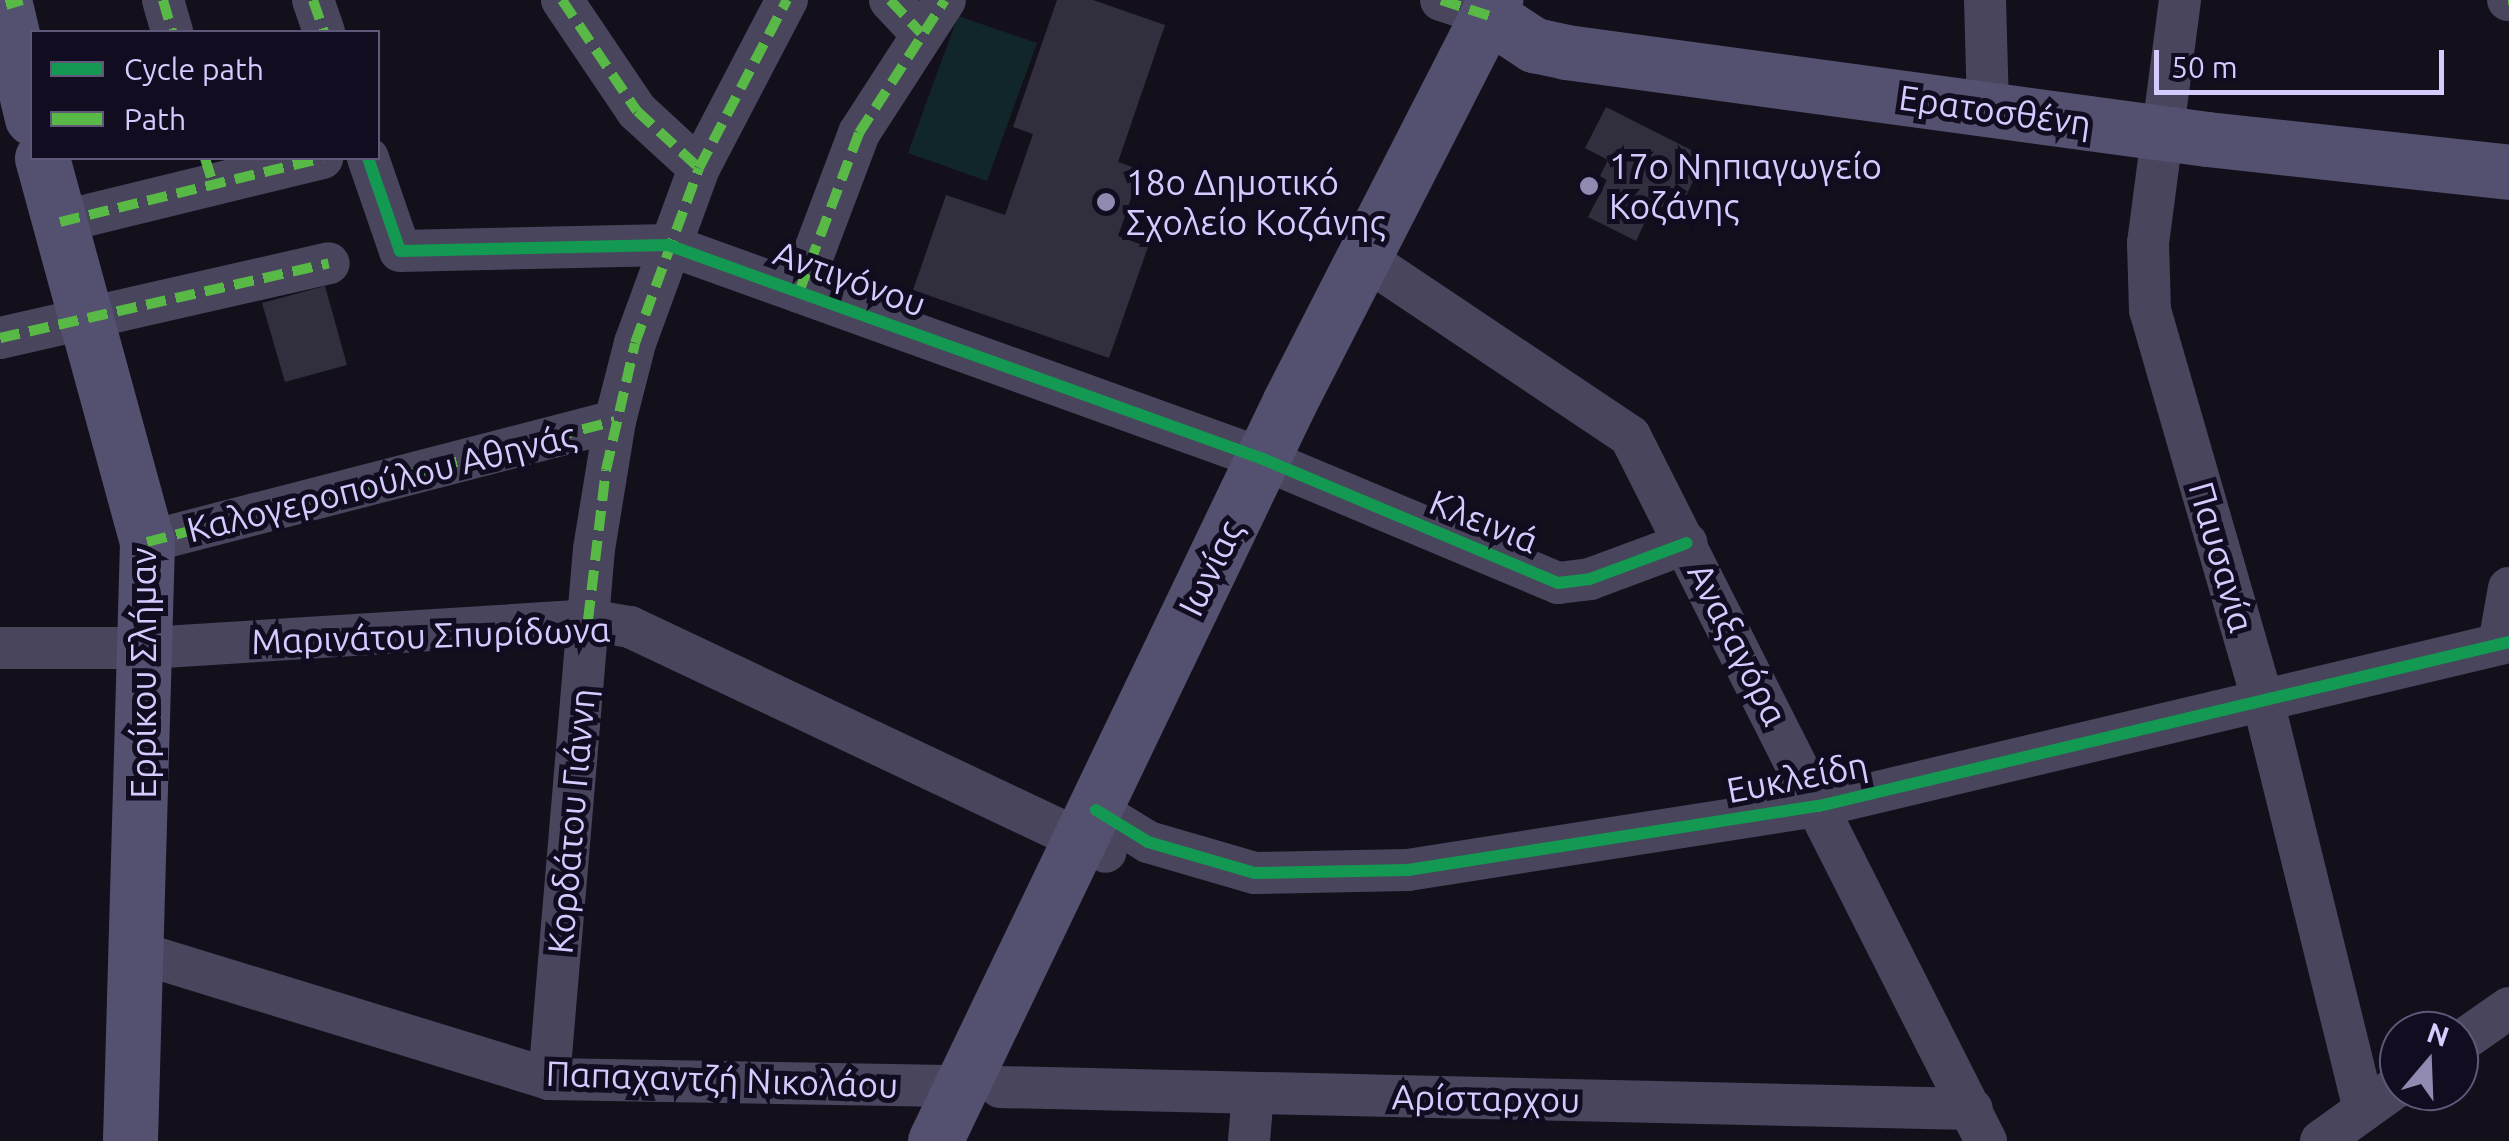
<!DOCTYPE html>
<html>
<head>
<meta charset="utf-8">
<style>
  body { margin:0 }
  #map { position:relative; width:2509px; height:1141px; overflow:hidden; background:#13101c; font-family:Ubuntu,sans-serif }
  div>[style] { position:absolute }
  [style*='--x'] { left:calc(var(--x)*1px); top:calc(var(--y)*1px); width:calc(var(--w)*1px); rotate:calc(var(--a)*1deg) }
  .green>* { inset:0; background:#102628 }
  .building>* { inset:0; background:#312e3e }
  .street>* { height:42px; margin:-21px; padding:0 21px; transform-origin:21px; border-radius:21px; background:#48455d }
  .secondary>* { height:55px; margin:-27.5px; padding:0 27.5px; transform-origin:27.5px; border-radius:27.5px; background:#545170 }
  .quiet>* { height:10px; margin-top:-5px; transform-origin:0; background:repeating-linear-gradient(90deg,#58b947 0 20px,transparent 0 30px) }
  .cycleway>* { height:12px; margin:-6px; padding:0 6px; transform-origin:6px; border-radius:6px; background:#139951 }
  .dots>* { width:28px; height:28px; translate:-50% -50%; box-sizing:border-box; border:5px solid #110c20; border-radius:50% }
  span { translate:-50% -50%; white-space:nowrap; text-align:center; line-height:1.15; -webkit-text-stroke:10px #110c20; paint-order:stroke }
  .street-label { font-size:35px; color:#d5cbff }
  .poi-label { font-size:35px; color:#d5cbff }
  .left { translate:0 -50%; text-align:left }
  .legend { position:absolute; left:30px; top:30px; width:350px; height:130px; box-sizing:border-box; background:#110c20; border:2px solid #5f5879; margin:0; padding:12px 18px; list-style:none; font-size:30px; color:#d5cbff }
  .legend li { display:flex; align-items:center; gap:20px; height:50px }
  .legend b { width:50px; border:2px solid #5f5879 }
  .north { position:absolute; left:2379px; top:1011px; width:100px; height:100px; box-sizing:border-box; background:#110c20; border:2px solid #5f5879; border-radius:50%; rotate:19deg; font-size:28px; font-weight:700; line-height:40px; text-align:center; color:#d5cbff }
  .north::after { content:''; display:block; margin:auto; width:35px; height:45px; background:#918ab0; clip-path:polygon(50% 0,100% 100%,50% 72%,0 100%) }
  .scale { position:absolute; left:2154px; top:50px; width:290px; height:45px; box-sizing:border-box; border:5px solid #d5cbff; border-top:0; padding-left:12px; font-size:30px; line-height:35px; white-space:nowrap; color:#d5cbff; -webkit-text-stroke:8px #110c20; paint-order:stroke }
</style>
</head>
<body>
<div id="map">
  <div class="green">
    <div style="clip-path:polygon(958px 16px,1037px 43px,987px 181px,908px 153px)"></div>
  </div>
  <div class="building">
    <div style="clip-path:polygon(1057px 0,1093px 0,1165px 25px,1118px 162px,1141px 170px,1118px 236px,1148px 247px,1109px 358px,913px 290px,946px 195px,1005px 215px,1033px 134px,1013px 127px)"></div>
    <div style="clip-path:polygon(1606px 107px,1705px 157px,1677px 214px,1654px 203px,1636px 241px,1588px 217px,1607px 180px,1600px 176px,1608px 160px,1585px 148px)"></div>
    <div style="clip-path:polygon(325px 286px,347px 365px,285px 382px,262px 303px)"></div>
  </div>
  <div class="street">
    <div style="--x:163;--y:0;--w:33;--a:74"></div>
    <div style="--x:313;--y:0;--w:34;--a:71"></div>
    <div style="--x:562;--y:0;--w:134;--a:56"></div>
    <div style="--x:637;--y:111;--w:84;--a:42.6"></div>
    <div style="--x:890;--y:0;--w:45;--a:46.8"></div>
    <div style="--x:1441;--y:0;--w:52;--a:18.1"></div>
    <div style="--x:1985;--y:0;--w:109;--a:88.4"></div>
    <div style="--x:2180;--y:0;--w:245;--a:97.5"></div>
    <div style="--x:2148;--y:243;--w:67;--a:88.3"></div>
    <div style="--x:2150;--y:310;--w:403;--a:73.9"></div>
    <div style="--x:2262;--y:697;--w:424;--a:76.1"></div>
    <div style="--x:2508;--y:0;--w:1;--a:0"></div>
    <div style="--x:368;--y:158;--w:98;--a:71"></div>
    <div style="--x:400;--y:251;--w:268;--a:-1.3"></div>
    <div style="--x:668;--y:245;--w:632;--a:19.78"></div>
    <div style="--x:1263;--y:459;--w:320;--a:22.8"></div>
    <div style="--x:1558;--y:583;--w:32;--a:-7"></div>
    <div style="--x:1590;--y:579;--w:103;--a:-20.4"></div>
    <div style="--x:60;--y:222;--w:270;--a:-13.7"></div>
    <div style="--x:1364;--y:258;--w:320;--a:33.8"></div>
    <div style="--x:1630;--y:436;--w:790;--a:63.21"></div>
    <div style="--x:799;--y:292;--w:170;--a:-69.3"></div>
    <div style="--x:859;--y:133;--w:158;--a:-57.1"></div>
    <div style="--x:0;--y:338;--w:337;--a:-12.8"></div>
    <div style="--x:147;--y:542;--w:483;--a:-14.5"></div>
    <div style="--x:2499;--y:644;--w:57;--a:-79.9"></div>
    <div style="--x:0;--y:648;--w:148;--a:0"></div>
    <div style="--x:148;--y:648;--w:441;--a:-3.6"></div>
    <div style="--x:588;--y:620;--w:43;--a:9.5"></div>
    <div style="--x:630;--y:627;--w:526;--a:25.3"></div>
    <div style="--x:1096;--y:810;--w:61;--a:31.6"></div>
    <div style="--x:1148;--y:842;--w:111;--a:16.2"></div>
    <div style="--x:1255;--y:873;--w:153;--a:-1.1"></div>
    <div style="--x:1408;--y:870;--w:416;--a:-8.9"></div>
    <div style="--x:1819;--y:806;--w:709;--a:-13.37"></div>
    <div style="--x:140;--y:953;--w:428;--a:17.1"></div>
    <div style="--x:549;--y:1079;--w:414;--a:1"></div>
    <div style="--x:2459;--y:1043;--w:61;--a:-35"></div>
    <div style="--x:549;--y:1079;--w:532;--a:-85.15"></div>
    <div style="--x:594;--y:549;--w:130;--a:-80.7"></div>
    <div style="--x:615;--y:421;--w:81;--a:-75.6"></div>
    <div style="--x:635;--y:343;--w:186;--a:-69.9"></div>
    <div style="--x:699;--y:168;--w:190;--a:-62.4"></div>
    <div style="--x:1000;--y:1087;--w:972;--a:1.3"></div>
    <div style="--x:1249;--y:1141;--w:48;--a:-85.2"></div>
    <div style="--x:2321;--y:1141;--w:96;--a:-35.7"></div>
  </div>
  <div class="secondary">
    <div style="--x:4;--y:0;--w:121;--a:76.7"></div>
    <div style="--x:1490;--y:16;--w:53;--a:33.4"></div>
    <div style="--x:1534;--y:45;--w:33;--a:12"></div>
    <div style="--x:1566;--y:52;--w:647;--a:7.73"></div>
    <div style="--x:2207;--y:139;--w:304;--a:6.2"></div>
    <div style="--x:42;--y:158;--w:398;--a:74.7"></div>
    <div style="--x:147;--y:542;--w:599;--a:91.63"></div>
    <div style="--x:935;--y:1141;--w:819;--a:-64.37"></div>
    <div style="--x:1289;--y:403;--w:453;--a:-62.9"></div>
  </div>
  <div class="quiet">
    <div style="--x:163;--y:0;--w:33;--a:74"></div>
    <div style="--x:313;--y:0;--w:34;--a:71"></div>
    <div style="--x:562;--y:0;--w:134;--a:56"></div>
    <div style="--x:637;--y:111;--w:84;--a:42.6"></div>
    <div style="--x:890;--y:0;--w:45;--a:46.8"></div>
    <div style="--x:1441;--y:0;--w:52;--a:18.1"></div>
    <div style="--x:2508;--y:0;--w:1;--a:0"></div>
    <div style="--x:6;--y:5;--w:17;--a:-17"></div>
    <div style="--x:205;--y:158;--w:27;--a:73"></div>
    <div style="--x:60;--y:222;--w:270;--a:-13.7"></div>
    <div style="--x:799;--y:292;--w:170;--a:-69.3"></div>
    <div style="--x:859;--y:133;--w:158;--a:-57.1"></div>
    <div style="--x:0;--y:338;--w:337;--a:-12.8"></div>
    <div style="--x:147;--y:542;--w:483;--a:-14.5"></div>
    <div style="--x:588;--y:620;--w:151;--a:-83.2"></div>
    <div style="--x:606;--y:470;--w:130;--a:-77.1"></div>
    <div style="--x:635;--y:343;--w:186;--a:-69.9"></div>
    <div style="--x:699;--y:168;--w:190;--a:-62.4"></div>
  </div>
  <div class="cycleway">
    <div style="--x:368;--y:158;--w:98;--a:71"></div>
    <div style="--x:400;--y:251;--w:268;--a:-1.3"></div>
    <div style="--x:668;--y:245;--w:632;--a:19.78"></div>
    <div style="--x:1263;--y:459;--w:320;--a:22.8"></div>
    <div style="--x:1558;--y:583;--w:32;--a:-7"></div>
    <div style="--x:1590;--y:579;--w:103;--a:-20.4"></div>
    <div style="--x:1096;--y:810;--w:61;--a:31.6"></div>
    <div style="--x:1148;--y:842;--w:111;--a:16.2"></div>
    <div style="--x:1255;--y:873;--w:153;--a:-1.1"></div>
    <div style="--x:1408;--y:870;--w:416;--a:-8.9"></div>
    <div style="--x:1819;--y:806;--w:709;--a:-13.37"></div>
  </div>
  <div class="dots">
    <div style="left:1589px;top:186px;background:#918ab0"></div>
    <div style="left:1106px;top:202px;background:#918ab0"></div>
  </div>
  <div class="street-label">
    <span style="left:1995px;top:110px;rotate:8deg">Ερατοσθένη</span>
    <span style="left:850px;top:278px;rotate:20deg">Αντιγόνου</span>
    <span style="left:381px;top:482px;rotate:-14deg">Καλογεροπούλου Αθηνάς</span>
    <span style="left:1484px;top:521px;rotate:22deg">Κλεινιά</span>
    <span style="left:2222px;top:557px;rotate:74deg">Παυσανία</span>
    <span style="left:1210px;top:568px;rotate:-64deg">Ιωνίας</span>
    <span style="left:431px;top:635px;rotate:-2deg">Μαρινάτου Σπυρίδωνα</span>
    <span style="left:1738px;top:644px;rotate:63deg">Αναξαγόρα</span>
    <span style="left:143px;top:673px;rotate:-90deg">Ερρίκου Σλήμαν</span>
    <span style="left:1797px;top:777px;rotate:-11deg">Ευκλείδη</span>
    <span style="left:571px;top:821px;rotate:-85deg">Κορδάτου Γιάννη</span>
    <span style="left:722px;top:1079px;rotate:2deg">Παπαχαντζή Νικολάου</span>
    <span style="left:1486px;top:1098px;rotate:1deg">Αρίσταρχου</span>
  </div>
  <div class="poi-label">
    <span class="left" style="left:1609px;top:186px">17ο Νηπιαγωγείο<br>Κοζάνης</span>
    <span class="left" style="left:1126px;top:202px">18ο Δημοτικό<br>Σχολείο Κοζάνης</span>
  </div>
  <ul class="legend">
  <li><b style="height:12px;background:#139951"></b>Cycle path</li>
  <li><b style="height:12px;background:#58b947"></b>Path</li>
  </ul>
  <div class="north">N</div>
  <div class="scale">50 m</div>
</div>
</body>
</html>
